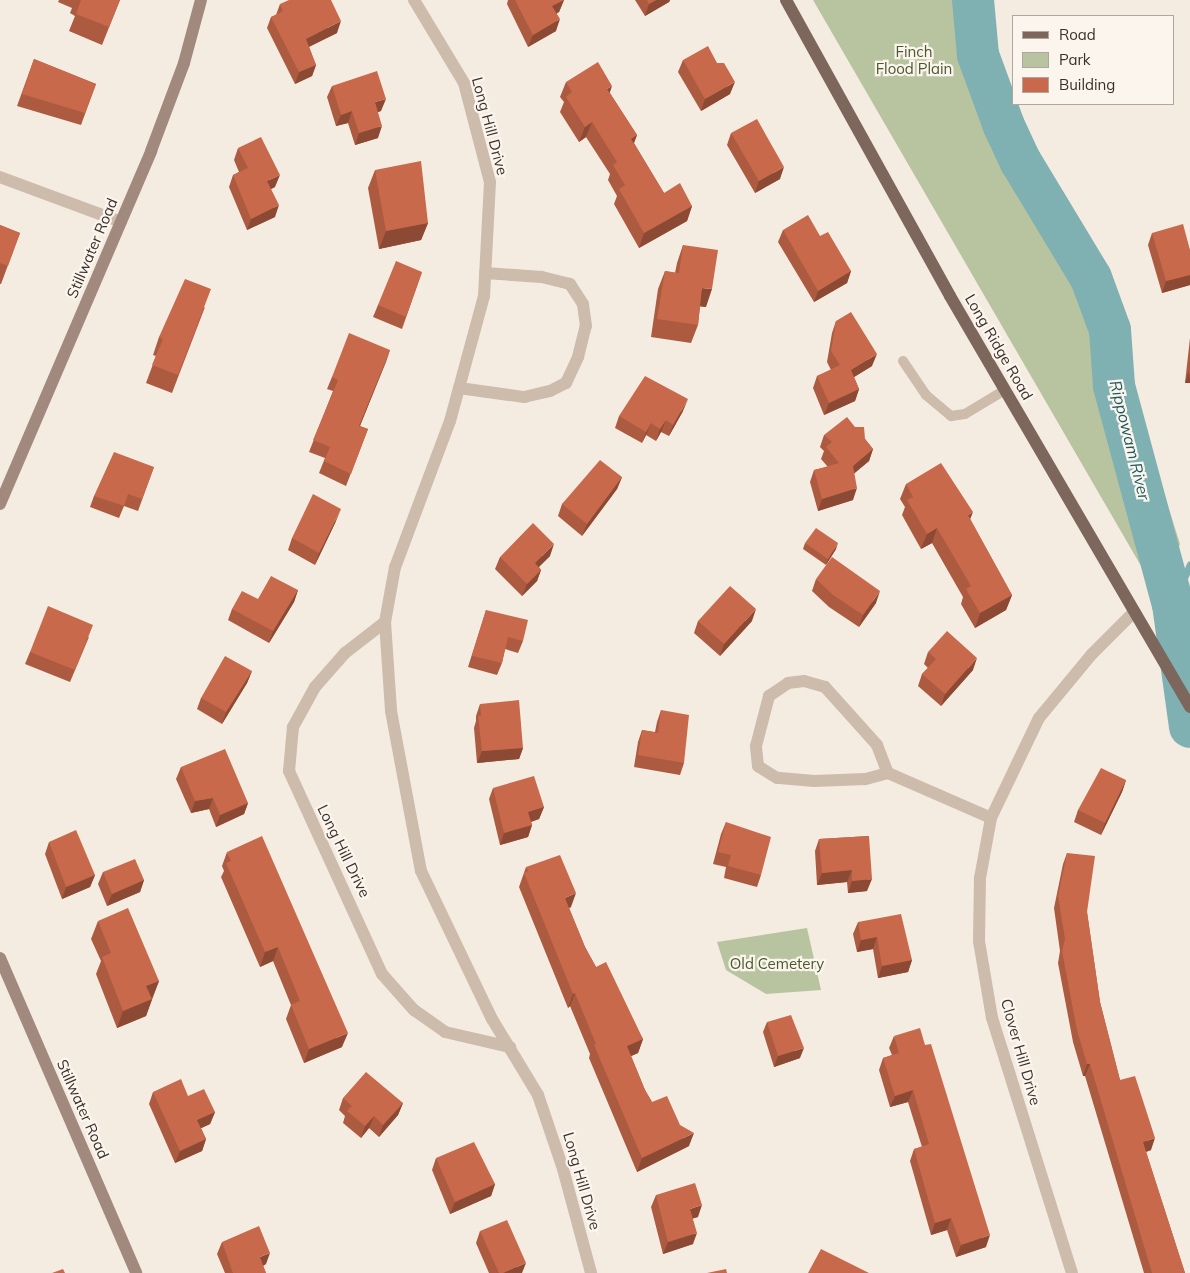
<!DOCTYPE html>
<html>
<head>
<meta charset="utf-8">
<style>
  body { margin:0 }
  #map { position:relative; width:1190px; height:1273px; overflow:hidden; background:#f4ebe1; font-family:Mulish,sans-serif }
  div>[style] { position:absolute }
  [style*='--x'] { left:calc(var(--x)*1px); top:calc(var(--y)*1px); width:calc(var(--w)*1px); rotate:calc(var(--a)*1deg) }
  .green>* { inset:0; background:#b8c4a0 }
  .stream>* { height:7px; margin:-3.5px; padding:0 3.5px; transform-origin:3.5px; border-radius:3.5px; background:#7fb0b2 }
  .river>* { height:42px; margin:-21px; padding:0 21px; transform-origin:21px; border-radius:21px; background:#7fb0b2 }
  .lane>* { height:10px; margin:-5px; padding:0 5px; transform-origin:5px; border-radius:5px; background:#cdbbac }
  .street>* { height:12px; margin:-6px; padding:0 6px; transform-origin:6px; border-radius:6px; background:#cdbbac }
  .secondary>* { height:12px; margin:-6px; padding:0 6px; transform-origin:6px; border-radius:6px; background:#a18a7d }
  .primary>* { height:12px; margin:-6px; padding:0 6px; transform-origin:6px; border-radius:6px; background:#7d675c }
  .wall>* { inset:0; background:#ac5a40 }
  .shaded-wall>* { inset:0; background:#8c4a34 }
  .building>* { inset:0; background:#c8694b }
  span { translate:-50% -50%; white-space:nowrap; text-align:center; line-height:1.15; -webkit-text-stroke:4.5px #fbf5ee; paint-order:stroke }
  .park-label { font-size:15px; color:#4a5a2e }
  .street-label { font-size:15px; color:#3b302b }
  .water-label { font-size:16px; color:#1f5a5e; font-style:italic }
  .legend { position:absolute; left:1012px; top:15px; width:162px; height:90px; box-sizing:border-box; background:#fbf5ee; border:1px solid #aea6a0; margin:0; padding:6px 9px; list-style:none; font-size:15px; color:#3b302b }
  .legend li { display:flex; align-items:center; gap:10px; height:25px }
  .legend b { width:25px; border:1px solid #aea6a0 }
</style>
</head>
<body>
<div id="map">
  <div class="green">
    <div style="clip-path:polygon(813px 0,960px 0,962px 23px,977px 68px,1088px 251px,1180px 544px,1159px 597px)"></div>
    <div style="clip-path:polygon(807px 928px,821px 990px,766px 994px,726px 970px,717px 942px)"></div>
  </div>
  <div class="stream">
    <div style="--x:1173;--y:604;--w:43;--a:-67"></div>
  </div>
  <div class="river">
    <div style="--x:973;--y:0;--w:55;--a:84.8"></div>
    <div style="--x:978;--y:55;--w:76;--a:69.9"></div>
    <div style="--x:1004;--y:126;--w:40;--a:65"></div>
    <div style="--x:1021;--y:162;--w:135;--a:58.9"></div>
    <div style="--x:1091;--y:278;--w:55;--a:69.9"></div>
    <div style="--x:1110;--y:330;--w:56;--a:85.9"></div>
    <div style="--x:1114;--y:386;--w:226;--a:74.9"></div>
    <div style="--x:1173;--y:604;--w:124;--a:82.1"></div>
  </div>
  <div class="lane">
    <div style="--x:903;--y:361;--w:41;--a:55.9"></div>
    <div style="--x:926;--y:395;--w:33;--a:40"></div>
    <div style="--x:951;--y:416;--w:14;--a:-8"></div>
    <div style="--x:965;--y:414;--w:47;--a:-31"></div>
  </div>
  <div class="street">
    <div style="--x:414;--y:0;--w:97;--a:58.9"></div>
    <div style="--x:464;--y:83;--w:102;--a:75.3"></div>
    <div style="--x:490;--y:182;--w:114;--a:93"></div>
    <div style="--x:484;--y:296;--w:130;--a:105.2"></div>
    <div style="--x:450;--y:421;--w:156;--a:110.6"></div>
    <div style="--x:395;--y:567;--w:56;--a:100.3"></div>
    <div style="--x:385;--y:622;--w:89;--a:86.1"></div>
    <div style="--x:391;--y:711;--w:163;--a:79.4"></div>
    <div style="--x:421;--y:871;--w:164;--a:64.4"></div>
    <div style="--x:492;--y:1019;--w:89;--a:58.8"></div>
    <div style="--x:538;--y:1095;--w:78;--a:71.3"></div>
    <div style="--x:563;--y:1169;--w:108;--a:74.9"></div>
    <div style="--x:0;--y:177;--w:129;--a:20.4"></div>
    <div style="--x:459;--y:388;--w:66;--a:7.9"></div>
    <div style="--x:524;--y:397;--w:27;--a:-13"></div>
    <div style="--x:550;--y:391;--w:18;--a:-27"></div>
    <div style="--x:566;--y:383;--w:29;--a:-65"></div>
    <div style="--x:578;--y:357;--w:32;--a:-76"></div>
    <div style="--x:586;--y:326;--w:22;--a:-98"></div>
    <div style="--x:583;--y:304;--w:24;--a:-123"></div>
    <div style="--x:570;--y:284;--w:30;--a:-166"></div>
    <div style="--x:541;--y:277;--w:56;--a:-175.9"></div>
    <div style="--x:385;--y:622;--w:51;--a:142.2"></div>
    <div style="--x:345;--y:653;--w:45;--a:131.4"></div>
    <div style="--x:315;--y:687;--w:46;--a:118.8"></div>
    <div style="--x:293;--y:727;--w:44;--a:95.2"></div>
    <div style="--x:289;--y:771;--w:223;--a:65.4"></div>
    <div style="--x:382;--y:974;--w:48;--a:48.4"></div>
    <div style="--x:414;--y:1010;--w:38;--a:35"></div>
    <div style="--x:445;--y:1032;--w:67;--a:13"></div>
    <div style="--x:888;--y:773;--w:24;--a:165"></div>
    <div style="--x:865;--y:779;--w:51;--a:177.8"></div>
    <div style="--x:814;--y:781;--w:37;--a:-175"></div>
    <div style="--x:777;--y:778;--w:22;--a:-148"></div>
    <div style="--x:758;--y:766;--w:20;--a:-96"></div>
    <div style="--x:756;--y:746;--w:52;--a:-75.4"></div>
    <div style="--x:769;--y:696;--w:23;--a:-34"></div>
    <div style="--x:788;--y:683;--w:16;--a:-7"></div>
    <div style="--x:804;--y:681;--w:22;--a:16"></div>
    <div style="--x:825;--y:687;--w:78;--a:48.1"></div>
    <div style="--x:877;--y:745;--w:30;--a:69"></div>
    <div style="--x:888;--y:773;--w:112;--a:23.6"></div>
    <div style="--x:1072;--y:1273;--w:267;--a:-107.4"></div>
    <div style="--x:992;--y:1018;--w:78;--a:-99.6"></div>
    <div style="--x:979;--y:941;--w:63;--a:-89.1"></div>
    <div style="--x:980;--y:878;--w:61;--a:-79.6"></div>
    <div style="--x:991;--y:818;--w:111;--a:-64.4"></div>
    <div style="--x:1039;--y:718;--w:83;--a:-50.4"></div>
    <div style="--x:1092;--y:654;--w:59;--a:-45"></div>
  </div>
  <div class="secondary">
    <div style="--x:0;--y:504;--w:384;--a:-66.8"></div>
    <div style="--x:151;--y:151;--w:94;--a:-69.4"></div>
    <div style="--x:184;--y:63;--w:65;--a:-74.9"></div>
    <div style="--x:0;--y:958;--w:343;--a:66.6"></div>
  </div>
  <div class="primary">
    <div style="--x:786;--y:0;--w:338;--a:61"></div>
    <div style="--x:950;--y:296;--w:476;--a:59.7"></div>
  </div>
  <div class="wall">
    <div style="clip-path:polygon(59px 0,120px 0,102px 45px,69px 31px,75px 16px,70px 13px,72px 8px,58px 2px)"></div>
    <div style="clip-path:polygon(508px 0,564px 0,559px 12px,557px 13px,556px 31px,528px 47px,507px 4px)"></div>
    <div style="clip-path:polygon(635px 0,670px 0,669px 2px,645px 16px)"></div>
    <div style="clip-path:polygon(280px 4px,337px 33px,309px 47px,316px 65px,312px 76px,295px 84px,267px 28px,271px 17px,276px 15px)"></div>
    <div style="clip-path:polygon(34px 59px,96px 84px,81px 125px,17px 106px)"></div>
    <div style="clip-path:polygon(683px 60px,717px 63px,730px 94px,701px 111px,678px 72px)"></div>
    <div style="clip-path:polygon(566px 82px,610px 93px,637px 135px,634px 143px,664px 193px,692px 206px,687px 221px,639px 248px,614px 204px,617px 196px,608px 180px,610px 174px,586px 137px,579px 142px,560px 112px,564px 102px,560px 97px)"></div>
    <div style="clip-path:polygon(332px 86px,381px 111px,378px 112px,378px 138px,355px 145px,348px 123px,336px 126px,327px 97px)"></div>
    <div style="clip-path:polygon(731px 133px,780px 179px,755px 193px,727px 145px)"></div>
    <div style="clip-path:polygon(238px 148px,275px 187px,271px 189px,275px 217px,247px 230px,229px 187px,233px 175px,239px 172px,234px 160px)"></div>
    <div style="clip-path:polygon(375px 170px,428px 223px,421px 240px,379px 249px,368px 188px)"></div>
    <div style="clip-path:polygon(0 225px,20px 233px,1px 284px,0 284px)"></div>
    <div style="clip-path:polygon(783px 230px,820px 236px,851px 271px,847px 283px,814px 302px,778px 242px)"></div>
    <div style="clip-path:polygon(1152px 233px,1190px 250px,1190px 285px,1162px 293px,1148px 245px)"></div>
    <div style="clip-path:polygon(683px 245px,706px 307px,700px 306px,698px 325px,691px 343px,651px 337px,658px 289px,665px 271px,675px 273px,677px 263px)"></div>
    <div style="clip-path:polygon(422px 272px,402px 329px,373px 317px,378px 305px)"></div>
    <div style="clip-path:polygon(205px 307px,172px 393px,146px 383px,156px 356px,153px 355px,159px 337px)"></div>
    <div style="clip-path:polygon(836px 321px,872px 366px,854px 377px,859px 389px,855px 401px,824px 415px,813px 388px,817px 376px,831px 370px,827px 362px,832px 333px)"></div>
    <div style="clip-path:polygon(1190px 338px,1190px 383px,1185px 383px)"></div>
    <div style="clip-path:polygon(390px 350px,360px 426px,368px 429px,346px 486px,319px 473px,325px 458px,309px 452px,333px 391px,327px 389px,332px 377px)"></div>
    <div style="clip-path:polygon(683px 411px,669px 436px,661px 432px,656px 441px,646px 435px,642px 443px,615px 428px,619px 416px)"></div>
    <div style="clip-path:polygon(824px 435px,865px 439px,873px 449px,869px 461px,854px 473px,853px 500px,818px 511px,810px 482px,814px 470px,828px 467px,821px 459px,824px 451px,820px 447px)"></div>
    <div style="clip-path:polygon(154px 467px,138px 511px,124px 506px,119px 518px,90px 507px,94px 496px)"></div>
    <div style="clip-path:polygon(622px 477px,617px 489px,582px 536px,558px 516px,562px 504px)"></div>
    <div style="clip-path:polygon(906px 484px,970px 519px,1012px 595px,1006px 610px,975px 628px,961px 604px,963px 597px,932px 543px,921px 549px,902px 515px,905px 507px,900px 499px)"></div>
    <div style="clip-path:polygon(336px 521px,315px 565px,288px 550px,292px 538px)"></div>
    <div style="clip-path:polygon(805px 543px,836px 549px,826px 565px,803px 549px)"></div>
    <div style="clip-path:polygon(550px 556px,539px 567px,541px 570px,537px 581px,522px 596px,495px 569px,500px 557px)"></div>
    <div style="clip-path:polygon(816px 579px,876px 603px,859px 627px,829px 607px,812px 591px)"></div>
    <div style="clip-path:polygon(298px 590px,294px 602px,269px 643px,228px 620px,232px 609px,258px 599px)"></div>
    <div style="clip-path:polygon(486px 610px,523px 641px,518px 653px,505px 649px,502px 663px,497px 675px,468px 667px)"></div>
    <div style="clip-path:polygon(698px 621px,752px 621px,720px 656px,694px 633px)"></div>
    <div style="clip-path:polygon(89px 637px,70px 682px,25px 664px,30px 652px)"></div>
    <div style="clip-path:polygon(928px 652px,973px 670px,941px 706px,918px 686px,922px 674px,928px 668px,924px 664px)"></div>
    <div style="clip-path:polygon(252px 671px,247px 683px,222px 724px,197px 709px,201px 698px)"></div>
    <div style="clip-path:polygon(480px 704px,523px 748px,519px 759px,477px 763px,474px 728px,476px 721px,476px 716px)"></div>
    <div style="clip-path:polygon(661px 710px,684px 763px,680px 775px,634px 767px,638px 742px,642px 730px,655px 732px,657px 722px)"></div>
    <div style="clip-path:polygon(181px 767px,248px 803px,244px 814px,216px 827px,209px 809px,191px 813px,176px 779px)"></div>
    <div style="clip-path:polygon(1126px 780px,1122px 792px,1101px 835px,1074px 822px,1078px 810px)"></div>
    <div style="clip-path:polygon(493px 788px,544px 807px,539px 819px,531px 822px,532px 825px,528px 837px,500px 845px,489px 799px)"></div>
    <div style="clip-path:polygon(726px 822px,761px 875px,757px 887px,724px 878px,726px 867px,713px 864px,721px 834px)"></div>
    <div style="clip-path:polygon(869px 836px,867px 891px,848px 893px,847px 882px,817px 885px,815px 851px,819px 839px)"></div>
    <div style="clip-path:polygon(49px 842px,95px 875px,90px 887px,62px 899px,45px 854px)"></div>
    <div style="clip-path:polygon(227px 852px,342px 1047px,304px 1063px,286px 1019px,291px 1005px,273px 961px,260px 967px,221px 877px,224px 871px,222px 866px)"></div>
    <div style="clip-path:polygon(1067px 853px,1087px 912px,1100px 1002px,1120px 1080px,1151px 1150px,1146px 1152px,1185px 1273px,1144px 1273px,1085px 1076px,1083px 1076px,1073px 1042px,1058px 963px,1060px 951px,1054px 908px,1063px 864px)"></div>
    <div style="clip-path:polygon(526px 867px,571px 907px,569px 908px,585px 947px,596px 967px,643px 1039px,638px 1053px,631px 1056px,645px 1090px,652px 1102px,689px 1146px,637px 1172px,589px 1058px,590px 1054px,570px 1006px,568px 1008px,519px 887px)"></div>
    <div style="clip-path:polygon(103px 872px,144px 880px,140px 892px,107px 906px,98px 884px)"></div>
    <div style="clip-path:polygon(98px 921px,159px 981px,146px 1016px,117px 1028px,96px 974px,101px 961px,91px 939px)"></div>
    <div style="clip-path:polygon(858px 922px,912px 960px,908px 972px,878px 978px,873px 949px,857px 952px,853px 934px)"></div>
    <div style="clip-path:polygon(767px 1022px,800px 1058px,774px 1067px,763px 1032px)"></div>
    <div style="clip-path:polygon(894px 1036px,986px 1247px,956px 1257px,947px 1230px,931px 1235px,910px 1161px,914px 1149px,922px 1147px,908px 1102px,890px 1107px,879px 1070px,883px 1058px,892px 1055px,889px 1048px)"></div>
    <div style="clip-path:polygon(153px 1092px,188px 1096px,215px 1112px,210px 1124px,201px 1128px,206px 1139px,202px 1151px,175px 1163px,149px 1104px)"></div>
    <div style="clip-path:polygon(343px 1098px,403px 1103px,398px 1115px,379px 1137px,369px 1128px,361px 1138px,343px 1123px,345px 1116px,339px 1110px)"></div>
    <div style="clip-path:polygon(436px 1158px,495px 1184px,491px 1196px,450px 1214px,432px 1170px)"></div>
    <div style="clip-path:polygon(656px 1195px,698px 1217px,693px 1218px,693px 1244px,663px 1254px,651px 1207px)"></div>
    <div style="clip-path:polygon(480px 1231px,522px 1273px,489px 1273px,476px 1243px)"></div>
    <div style="clip-path:polygon(222px 1242px,266px 1264px,263px 1266px,266px 1273px,225px 1273px,217px 1254px)"></div>
  </div>
  <div class="shaded-wall">
    <div style="clip-path:polygon(564px 0,559px 12px,548px 18px,552px 6px)"></div>
    <div style="clip-path:polygon(656px 0,670px 0,669px 2px,645px 16px,649px 4px)"></div>
    <div style="clip-path:polygon(560px 19px,556px 31px,528px 47px,533px 35px)"></div>
    <div style="clip-path:polygon(341px 21px,337px 33px,302px 50px,306px 39px)"></div>
    <div style="clip-path:polygon(316px 65px,312px 76px,295px 84px,299px 72px)"></div>
    <div style="clip-path:polygon(735px 82px,730px 94px,701px 111px,705px 99px)"></div>
    <div style="clip-path:polygon(612px 86px,607px 101px,607px 89px)"></div>
    <div style="clip-path:polygon(386px 99px,381px 111px,371px 114px,375px 102px)"></div>
    <div style="clip-path:polygon(352px 111px,348px 123px,336px 126px,341px 115px)"></div>
    <div style="clip-path:polygon(592px 122px,586px 137px,579px 142px,585px 127px)"></div>
    <div style="clip-path:polygon(382px 126px,378px 138px,355px 145px,359px 133px)"></div>
    <div style="clip-path:polygon(637px 135px,631px 150px,631px 139px)"></div>
    <div style="clip-path:polygon(784px 167px,780px 179px,755px 193px,759px 181px)"></div>
    <div style="clip-path:polygon(280px 175px,275px 187px,263px 193px,267px 181px)"></div>
    <div style="clip-path:polygon(279px 205px,275px 217px,247px 230px,251px 219px)"></div>
    <div style="clip-path:polygon(692px 206px,687px 221px,639px 248px,644px 233px)"></div>
    <div style="clip-path:polygon(428px 223px,421px 240px,379px 249px,386px 231px)"></div>
    <div style="clip-path:polygon(851px 271px,847px 283px,814px 302px,818px 291px)"></div>
    <div style="clip-path:polygon(1190px 275px,1190px 285px,1162px 293px,1166px 281px)"></div>
    <div style="clip-path:polygon(702px 288px,712px 289px,706px 307px,696px 306px)"></div>
    <div style="clip-path:polygon(390px 350px,386px 362px,355px 438px,359px 426px)"></div>
    <div style="clip-path:polygon(877px 354px,872px 366px,846px 382px,851px 370px)"></div>
    <div style="clip-path:polygon(1189px 371px,1190px 383px,1185px 383px)"></div>
    <div style="clip-path:polygon(859px 389px,855px 401px,824px 415px,829px 403px)"></div>
    <div style="clip-path:polygon(688px 399px,683px 411px,669px 436px,673px 425px)"></div>
    <div style="clip-path:polygon(666px 420px,661px 432px,656px 441px,660px 429px)"></div>
    <div style="clip-path:polygon(651px 423px,646px 435px,642px 443px,646px 432px)"></div>
    <div style="clip-path:polygon(873px 449px,869px 461px,849px 478px,853px 466px)"></div>
    <div style="clip-path:polygon(622px 477px,617px 489px,582px 536px,587px 524px)"></div>
    <div style="clip-path:polygon(857px 488px,853px 500px,818px 511px,822px 499px)"></div>
    <div style="clip-path:polygon(341px 509px,336px 521px,315px 565px,319px 553px)"></div>
    <div style="clip-path:polygon(973px 512px,967px 527px,968px 515px)"></div>
    <div style="clip-path:polygon(937px 528px,932px 543px,921px 549px,927px 534px)"></div>
    <div style="clip-path:polygon(838px 543px,836px 549px,826px 565px,828px 559px)"></div>
    <div style="clip-path:polygon(554px 544px,550px 556px,530px 575px,535px 563px)"></div>
    <div style="clip-path:polygon(541px 570px,537px 581px,522px 596px,527px 584px)"></div>
    <div style="clip-path:polygon(298px 590px,294px 602px,269px 643px,273px 631px)"></div>
    <div style="clip-path:polygon(880px 591px,876px 603px,859px 627px,863px 615px)"></div>
    <div style="clip-path:polygon(1012px 595px,1006px 610px,975px 628px,980px 613px)"></div>
    <div style="clip-path:polygon(756px 609px,752px 621px,720px 656px,724px 644px)"></div>
    <div style="clip-path:polygon(977px 658px,973px 670px,941px 706px,945px 694px)"></div>
    <div style="clip-path:polygon(252px 671px,247px 683px,222px 724px,226px 712px)"></div>
    <div style="clip-path:polygon(523px 748px,519px 759px,477px 763px,482px 751px)"></div>
    <div style="clip-path:polygon(1126px 780px,1122px 792px,1101px 835px,1105px 823px)"></div>
    <div style="clip-path:polygon(213px 798px,209px 809px,191px 813px,195px 801px)"></div>
    <div style="clip-path:polygon(248px 803px,244px 814px,216px 827px,220px 815px)"></div>
    <div style="clip-path:polygon(544px 807px,539px 819px,524px 824px,528px 812px)"></div>
    <div style="clip-path:polygon(532px 825px,528px 837px,500px 845px,504px 833px)"></div>
    <div style="clip-path:polygon(852px 870px,847px 882px,817px 885px,822px 873px)"></div>
    <div style="clip-path:polygon(95px 875px,90px 887px,62px 899px,66px 887px)"></div>
    <div style="clip-path:polygon(872px 879px,867px 891px,848px 893px,852px 881px)"></div>
    <div style="clip-path:polygon(144px 880px,140px 892px,107px 906px,112px 894px)"></div>
    <div style="clip-path:polygon(576px 893px,571px 907px,560px 912px,565px 898px)"></div>
    <div style="clip-path:polygon(877px 937px,873px 949px,857px 952px,861px 940px)"></div>
    <div style="clip-path:polygon(278px 947px,273px 961px,260px 967px,265px 952px)"></div>
    <div style="clip-path:polygon(912px 960px,908px 972px,878px 978px,882px 966px)"></div>
    <div style="clip-path:polygon(159px 981px,152px 998px,140px 1004px,146px 986px)"></div>
    <div style="clip-path:polygon(575px 993px,570px 1006px,568px 1008px,573px 994px)"></div>
    <div style="clip-path:polygon(152px 999px,146px 1016px,117px 1028px,123px 1011px)"></div>
    <div style="clip-path:polygon(348px 1033px,342px 1047px,304px 1063px,309px 1049px)"></div>
    <div style="clip-path:polygon(643px 1039px,638px 1053px,622px 1060px,627px 1046px)"></div>
    <div style="clip-path:polygon(804px 1048px,800px 1058px,774px 1067px,778px 1056px)"></div>
    <div style="clip-path:polygon(1087px 1064px,1090px 1064px,1085px 1076px,1083px 1076px)"></div>
    <div style="clip-path:polygon(913px 1090px,908px 1102px,890px 1107px,895px 1096px)"></div>
    <div style="clip-path:polygon(403px 1103px,398px 1115px,379px 1137px,383px 1125px)"></div>
    <div style="clip-path:polygon(215px 1112px,210px 1124px,193px 1132px,197px 1120px)"></div>
    <div style="clip-path:polygon(374px 1116px,369px 1128px,361px 1138px,365px 1126px)"></div>
    <div style="clip-path:polygon(694px 1133px,689px 1146px,637px 1172px,642px 1158px)"></div>
    <div style="clip-path:polygon(1155px 1138px,1151px 1150px,1139px 1154px,1143px 1142px)"></div>
    <div style="clip-path:polygon(206px 1139px,202px 1151px,175px 1163px,180px 1151px)"></div>
    <div style="clip-path:polygon(495px 1184px,491px 1196px,450px 1214px,455px 1202px)"></div>
    <div style="clip-path:polygon(702px 1205px,698px 1217px,685px 1221px,690px 1209px)"></div>
    <div style="clip-path:polygon(951px 1218px,947px 1230px,931px 1235px,935px 1223px)"></div>
    <div style="clip-path:polygon(697px 1233px,693px 1244px,663px 1254px,668px 1242px)"></div>
    <div style="clip-path:polygon(990px 1235px,986px 1247px,956px 1257px,961px 1245px)"></div>
    <div style="clip-path:polygon(270px 1253px,266px 1264px,255px 1269px,260px 1257px)"></div>
    <div style="clip-path:polygon(526px 1263px,522px 1273px,503px 1273px)"></div>
  </div>
  <div class="building">
    <div style="clip-path:polygon(81px 0,120px 0,109px 27px,76px 14px)"></div>
    <div style="clip-path:polygon(289px 0,331px 0,341px 21px,306px 39px,316px 65px,299px 72px,271px 17px,283px 11px,280px 4px)"></div>
    <div style="clip-path:polygon(515px 0,564px 0,552px 6px,560px 19px,533px 35px)"></div>
    <div style="clip-path:polygon(647px 0,656px 0,649px 4px)"></div>
    <div style="clip-path:polygon(708px 46px,717px 63px,724px 63px,735px 82px,705px 99px,683px 60px)"></div>
    <div style="clip-path:polygon(34px 59px,96px 84px,85px 113px,22px 94px)"></div>
    <div style="clip-path:polygon(598px 62px,612px 86px,607px 89px,637px 135px,631px 139px,664px 193px,680px 183px,692px 206px,644px 233px,619px 189px,625px 185px,613px 165px,617px 162px,592px 122px,585px 127px,566px 97px,572px 92px,566px 82px)"></div>
    <div style="clip-path:polygon(377px 71px,386px 99px,375px 102px,382px 126px,359px 133px,352px 111px,341px 115px,332px 86px)"></div>
    <div style="clip-path:polygon(757px 119px,784px 167px,759px 181px,731px 133px)"></div>
    <div style="clip-path:polygon(261px 137px,280px 175px,267px 181px,279px 205px,251px 219px,233px 175px,248px 168px,238px 148px)"></div>
    <div style="clip-path:polygon(421px 161px,428px 223px,386px 231px,375px 170px)"></div>
    <div style="clip-path:polygon(808px 215px,820px 236px,828px 232px,851px 271px,818px 291px,783px 230px)"></div>
    <div style="clip-path:polygon(1183px 224px,1190px 250px,1190px 275px,1166px 281px,1152px 233px)"></div>
    <div style="clip-path:polygon(0 225px,20px 233px,8px 266px,0 263px)"></div>
    <div style="clip-path:polygon(683px 245px,718px 250px,712px 289px,702px 288px,698px 325px,657px 319px,665px 271px,679px 273px)"></div>
    <div style="clip-path:polygon(396px 261px,422px 272px,406px 317px,378px 305px)"></div>
    <div style="clip-path:polygon(185px 279px,211px 289px,178px 375px,152px 365px,163px 339px,159px 337px)"></div>
    <div style="clip-path:polygon(851px 312px,877px 354px,851px 370px,859px 389px,829px 403px,817px 376px,840px 365px,831px 351px,836px 321px)"></div>
    <div style="clip-path:polygon(349px 333px,390px 350px,359px 426px,368px 429px,351px 474px,324px 461px,330px 447px,313px 440px,338px 380px,332px 377px)"></div>
    <div style="clip-path:polygon(645px 376px,688px 399px,673px 425px,666px 420px,660px 429px,651px 423px,646px 432px,619px 416px)"></div>
    <div style="clip-path:polygon(847px 417px,855px 427px,864px 427px,865px 439px,873px 449px,853px 466px,857px 488px,822px 499px,814px 470px,839px 463px,826px 447px,832px 442px,824px 435px)"></div>
    <div style="clip-path:polygon(114px 452px,154px 467px,142px 499px,128px 494px,124px 506px,94px 496px)"></div>
    <div style="clip-path:polygon(600px 460px,622px 477px,587px 524px,562px 504px)"></div>
    <div style="clip-path:polygon(941px 463px,973px 512px,968px 515px,1012px 595px,980px 613px,966px 589px,971px 586px,937px 528px,927px 534px,907px 500px,913px 497px,906px 484px)"></div>
    <div style="clip-path:polygon(313px 494px,341px 509px,319px 553px,292px 538px)"></div>
    <div style="clip-path:polygon(533px 523px,554px 544px,535px 563px,541px 570px,527px 584px,500px 557px)"></div>
    <div style="clip-path:polygon(816px 528px,838px 543px,828px 559px,805px 543px)"></div>
    <div style="clip-path:polygon(832px 557px,880px 591px,863px 615px,833px 595px,816px 579px)"></div>
    <div style="clip-path:polygon(271px 576px,298px 590px,273px 631px,232px 609px,242px 591px,258px 599px)"></div>
    <div style="clip-path:polygon(730px 586px,756px 609px,724px 644px,698px 621px)"></div>
    <div style="clip-path:polygon(48px 606px,93px 625px,75px 670px,30px 652px)"></div>
    <div style="clip-path:polygon(486px 610px,528px 620px,523px 641px,508px 637px,502px 663px,472px 656px)"></div>
    <div style="clip-path:polygon(947px 631px,977px 658px,945px 694px,922px 674px,936px 659px,928px 652px)"></div>
    <div style="clip-path:polygon(225px 656px,252px 671px,226px 712px,201px 698px)"></div>
    <div style="clip-path:polygon(519px 700px,523px 748px,482px 751px,478px 716px,481px 716px,480px 704px)"></div>
    <div style="clip-path:polygon(661px 710px,689px 715px,684px 763px,638px 755px,642px 730px,658px 733px)"></div>
    <div style="clip-path:polygon(225px 749px,248px 803px,220px 815px,213px 798px,195px 801px,181px 767px)"></div>
    <div style="clip-path:polygon(1101px 768px,1126px 780px,1105px 823px,1078px 810px)"></div>
    <div style="clip-path:polygon(534px 776px,544px 807px,528px 812px,532px 825px,504px 833px,493px 788px)"></div>
    <div style="clip-path:polygon(726px 822px,771px 837px,761px 875px,728px 866px,731px 855px,718px 852px)"></div>
    <div style="clip-path:polygon(76px 830px,95px 875px,66px 887px,49px 842px)"></div>
    <div style="clip-path:polygon(262px 836px,348px 1033px,309px 1049px,291px 1005px,300px 1001px,278px 947px,265px 952px,226px 863px,231px 861px,227px 852px)"></div>
    <div style="clip-path:polygon(869px 836px,872px 879px,852px 881px,852px 870px,822px 873px,819px 839px)"></div>
    <div style="clip-path:polygon(1067px 853px,1095px 856px,1087px 912px,1100px 1002px,1120px 1080px,1135px 1076px,1155px 1138px,1143px 1142px,1185px 1273px,1152px 1273px,1090px 1064px,1087px 1064px,1077px 1030px,1062px 951px,1065px 939px,1058px 896px)"></div>
    <div style="clip-path:polygon(560px 855px,576px 893px,565px 898px,585px 947px,596px 967px,606px 962px,643px 1039px,627px 1046px,645px 1090px,652px 1102px,667px 1096px,680px 1125px,694px 1133px,642px 1158px,594px 1045px,596px 1044px,575px 993px,573px 994px,524px 873px,528px 871px,526px 867px)"></div>
    <div style="clip-path:polygon(135px 859px,144px 880px,112px 894px,103px 872px)"></div>
    <div style="clip-path:polygon(128px 908px,159px 981px,146px 986px,152px 999px,123px 1011px,102px 957px,111px 953px,98px 921px)"></div>
    <div style="clip-path:polygon(901px 914px,912px 960px,882px 966px,877px 937px,861px 940px,858px 922px)"></div>
    <div style="clip-path:polygon(791px 1015px,804px 1048px,778px 1056px,767px 1022px)"></div>
    <div style="clip-path:polygon(920px 1028px,925px 1045px,931px 1044px,990px 1235px,961px 1245px,951px 1218px,935px 1223px,914px 1149px,929px 1144px,913px 1090px,895px 1096px,883px 1058px,899px 1053px,894px 1036px)"></div>
    <div style="clip-path:polygon(366px 1072px,403px 1103px,383px 1125px,374px 1116px,365px 1126px,347px 1111px,352px 1106px,343px 1098px)"></div>
    <div style="clip-path:polygon(181px 1079px,188px 1096px,204px 1089px,215px 1112px,197px 1120px,206px 1139px,180px 1151px,153px 1092px)"></div>
    <div style="clip-path:polygon(474px 1142px,495px 1184px,455px 1202px,436px 1158px)"></div>
    <div style="clip-path:polygon(695px 1183px,702px 1205px,690px 1209px,697px 1233px,668px 1242px,656px 1195px)"></div>
    <div style="clip-path:polygon(507px 1220px,526px 1263px,503px 1273px,499px 1273px,480px 1231px)"></div>
    <div style="clip-path:polygon(259px 1226px,270px 1253px,260px 1257px,266px 1273px,233px 1273px,222px 1242px)"></div>
    <div style="clip-path:polygon(821px 1249px,869px 1273px,808px 1273px)"></div>
    <div style="clip-path:polygon(63px 1269px,65px 1273px,52px 1273px)"></div>
    <div style="clip-path:polygon(726px 1269px,727px 1273px,707px 1273px)"></div>
  </div>
  <div class="park-label">
    <span style="left:914px;top:60px">Finch<br>Flood Plain</span>
    <span style="left:777px;top:964px">Old Cemetery</span>
  </div>
  <div class="street-label">
    <span style="left:490px;top:126px;rotate:75deg">Long Hill Drive</span>
    <span style="left:92px;top:248px;rotate:-67deg">Stillwater Road</span>
    <span style="left:999px;top:347px;rotate:60deg">Long Ridge Road</span>
    <span style="left:344px;top:851px;rotate:64deg">Long Hill Drive</span>
    <span style="left:1021px;top:1052px;rotate:74deg">Clover Hill Drive</span>
    <span style="left:83px;top:1109px;rotate:66deg">Stillwater Road</span>
    <span style="left:582px;top:1181px;rotate:74deg">Long Hill Drive</span>
  </div>
  <div class="water-label">
    <span style="left:1130px;top:440px;rotate:76deg">Rippowam River</span>
  </div>
  <ul class="legend">
  <li><b style="height:6px;background:#7d675c"></b>Road</li>
  <li><b style="height:14px;background:#b8c4a0"></b>Park</li>
  <li><b style="height:14px;background:#c8694b"></b>Building</li>
  </ul>
</div>
</body>
</html>
